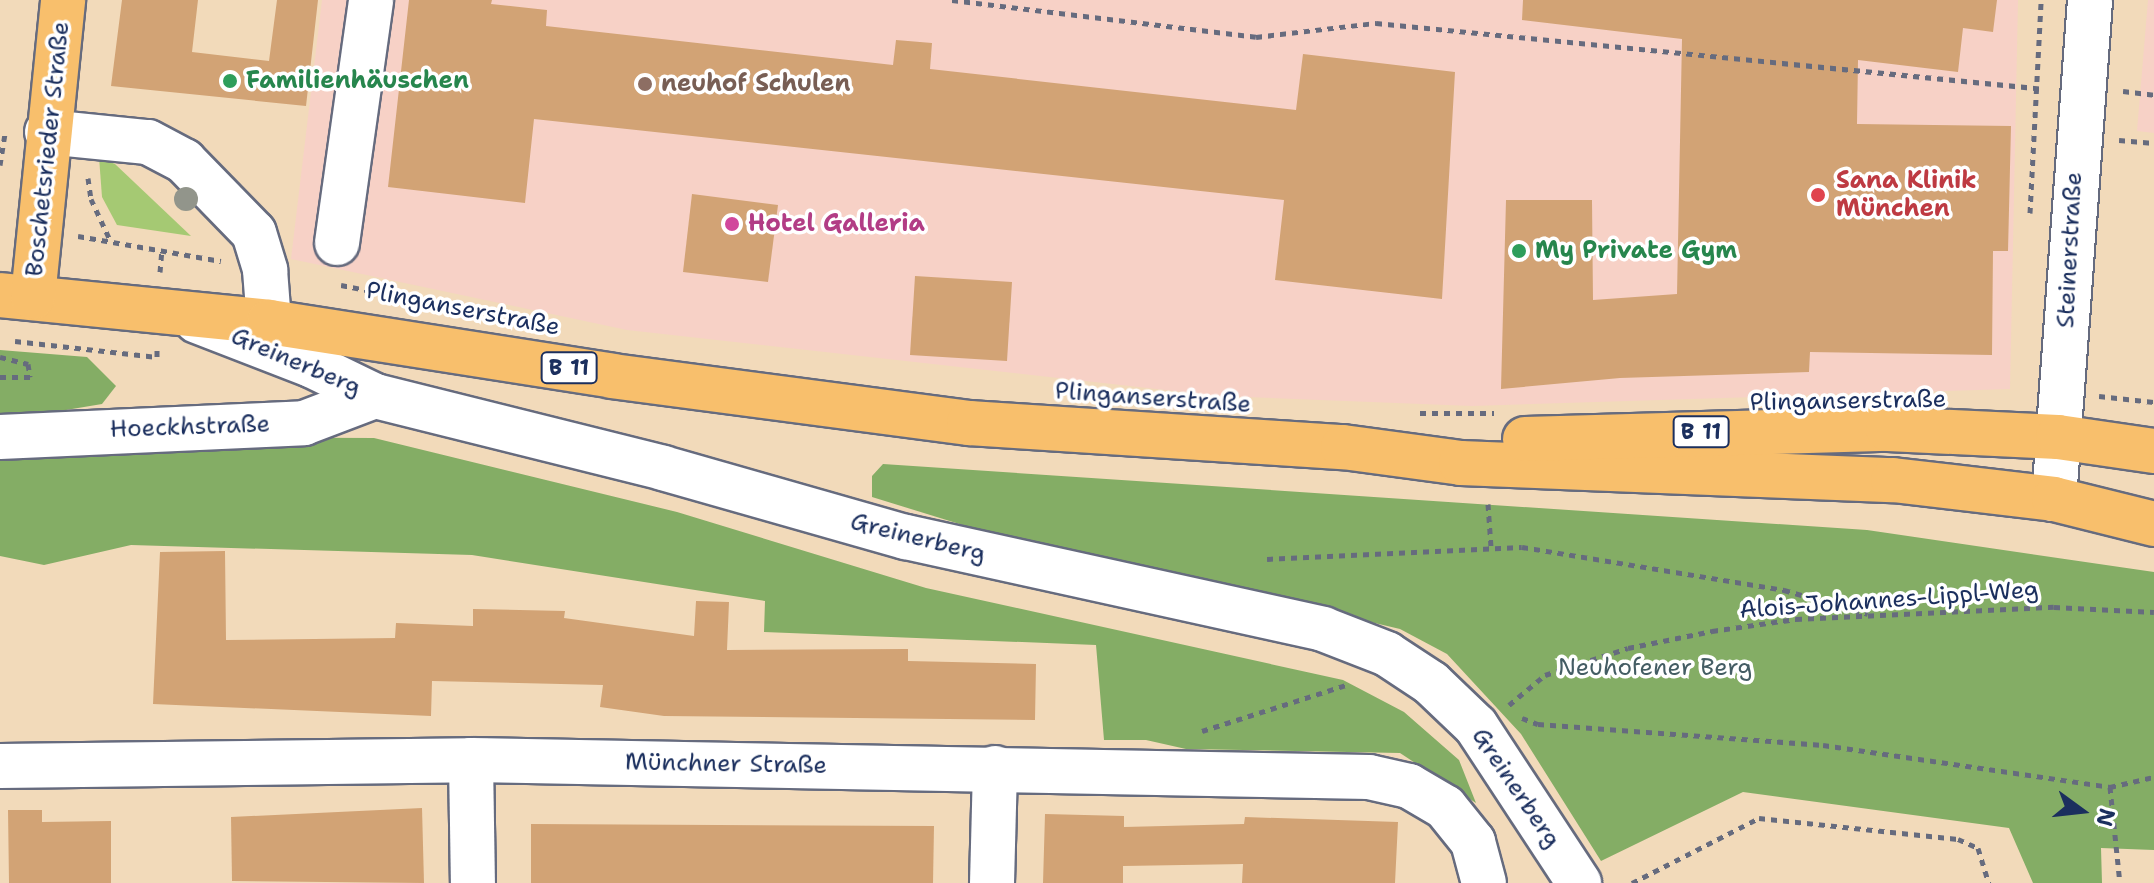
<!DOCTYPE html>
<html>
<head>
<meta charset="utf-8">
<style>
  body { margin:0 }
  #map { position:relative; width:2154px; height:883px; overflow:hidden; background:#f2daba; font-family:"Shantell Sans",sans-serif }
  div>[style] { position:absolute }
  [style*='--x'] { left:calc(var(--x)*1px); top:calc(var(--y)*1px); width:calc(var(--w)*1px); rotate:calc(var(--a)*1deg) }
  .built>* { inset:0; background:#f7d1c6 }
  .green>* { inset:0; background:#a5c973 }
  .forest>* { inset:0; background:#84ad65 }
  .building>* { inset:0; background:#d2a375 }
  .path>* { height:5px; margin-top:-2.5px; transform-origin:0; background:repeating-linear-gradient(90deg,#666b7e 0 6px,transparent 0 12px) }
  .roads { filter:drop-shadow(2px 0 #666b7e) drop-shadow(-2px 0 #666b7e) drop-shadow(0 2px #666b7e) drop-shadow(0 -2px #666b7e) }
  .minor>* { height:44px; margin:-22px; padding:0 22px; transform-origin:22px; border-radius:22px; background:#fff }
  .major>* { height:44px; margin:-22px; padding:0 22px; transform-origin:22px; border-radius:22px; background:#f8bf6c }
  .trees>* { width:24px; height:24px; margin:-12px; border-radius:50%; background:#92958b }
  .dots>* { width:22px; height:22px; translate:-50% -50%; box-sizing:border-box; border:4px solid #fff; border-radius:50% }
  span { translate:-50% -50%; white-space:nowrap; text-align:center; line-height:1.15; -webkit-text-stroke:7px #fff; paint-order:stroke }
  .shield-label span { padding:2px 6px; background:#fff; border:2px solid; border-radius:6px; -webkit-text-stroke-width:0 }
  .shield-label { font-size:22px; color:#1b2f5e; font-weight:700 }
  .leisure-label { font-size:24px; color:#27864d; font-weight:700 }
  .left { translate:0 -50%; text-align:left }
  .education-label { font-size:24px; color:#785e54; font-weight:700 }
  .street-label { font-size:24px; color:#1b2f5e }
  .health-label { font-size:24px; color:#be3a42; font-weight:700 }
  .hotel-label { font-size:24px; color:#b23c85; font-weight:700 }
  .park-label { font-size:24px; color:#445d64 }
  .north { position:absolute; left:2042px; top:771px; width:80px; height:80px; -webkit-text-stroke:6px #fff; paint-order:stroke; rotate:105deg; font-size:22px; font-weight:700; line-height:32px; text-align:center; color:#1b2f5e }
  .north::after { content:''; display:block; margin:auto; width:28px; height:36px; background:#1b2f5e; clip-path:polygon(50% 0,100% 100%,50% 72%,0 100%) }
</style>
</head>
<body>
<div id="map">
  <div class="built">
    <div style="clip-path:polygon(322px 0,2018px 0,2010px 389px,1472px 406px,1219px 396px,627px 330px,291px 259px)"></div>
    <div style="clip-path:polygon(2148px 0,2154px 0,2154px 133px,2137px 131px)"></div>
  </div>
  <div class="green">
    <div style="clip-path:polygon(99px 157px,115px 164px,191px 236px,117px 225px,102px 197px)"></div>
  </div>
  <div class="forest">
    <div style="clip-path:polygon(0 350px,87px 357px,116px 386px,102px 404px,0 421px)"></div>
    <div style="clip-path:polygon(177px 437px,374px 438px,677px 512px,926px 588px,1343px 680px,1404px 712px,1459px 760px,1476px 803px,1400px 753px,1186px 749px,1146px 740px,1104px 740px,1096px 645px,764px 632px,765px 601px,472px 555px,131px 545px,44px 565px,0 556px,0 451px)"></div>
    <div style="clip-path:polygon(883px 464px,1867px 530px,2154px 572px,2154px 850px,2101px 848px,2102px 883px,2033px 883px,2009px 828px,1743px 792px,1601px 861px,1521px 734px,1447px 654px,1400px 629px,966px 526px,872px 497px,872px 476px)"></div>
  </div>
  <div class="building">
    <div style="clip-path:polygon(122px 0,198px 0,192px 52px,269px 61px,277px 0,318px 0,306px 106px,111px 86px)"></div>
    <div style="clip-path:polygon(409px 0,492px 0,491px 4px,547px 10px,546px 26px,893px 65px,896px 40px,932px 43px,930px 69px,1296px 110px,1303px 54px,1455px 72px,1442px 299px,1275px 280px,1284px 200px,534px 119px,525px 203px,388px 187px)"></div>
    <div style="clip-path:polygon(1523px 0,1997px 0,1993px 32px,1963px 28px,1958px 72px,1858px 60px,1857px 124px,2011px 126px,2008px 251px,1993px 251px,1992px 355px,1810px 352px,1809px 372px,1620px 378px,1501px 389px,1506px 200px,1592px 200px,1593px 300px,1677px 294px,1682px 39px,1522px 20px)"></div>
    <div style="clip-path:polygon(692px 194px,778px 205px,768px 282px,683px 272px)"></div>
    <div style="clip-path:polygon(915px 276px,1012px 282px,1007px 361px,910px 355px)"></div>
    <div style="clip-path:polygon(225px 551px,226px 640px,395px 638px,396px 623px,473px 626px,473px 609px,565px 611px,564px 618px,694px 636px,696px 601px,729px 602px,727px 650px,908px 649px,908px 661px,1036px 664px,1035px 720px,664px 716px,600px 707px,603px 685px,432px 681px,431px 716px,153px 704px,160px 552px)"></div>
    <div style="clip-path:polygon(422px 808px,424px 883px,232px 881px,231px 817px)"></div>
    <div style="clip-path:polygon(8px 810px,42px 810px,42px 822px,111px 821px,111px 883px,9px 883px)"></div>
    <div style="clip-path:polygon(1045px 814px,1124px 816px,1124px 827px,1244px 824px,1245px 817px,1398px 822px,1395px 883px,1242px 883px,1243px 864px,1123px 866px,1123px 883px,1043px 883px)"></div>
    <div style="clip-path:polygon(531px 824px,934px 826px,933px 883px,531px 883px)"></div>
  </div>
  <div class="path">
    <div style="--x:952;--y:0;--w:306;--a:6.9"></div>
    <div style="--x:1256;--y:37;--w:121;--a:-6.7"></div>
    <div style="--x:1376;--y:23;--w:672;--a:5.63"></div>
    <div style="--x:2123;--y:91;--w:31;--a:7"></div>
    <div style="--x:2119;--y:140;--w:35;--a:5"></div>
    <div style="--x:0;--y:165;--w:33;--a:-81"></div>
    <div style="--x:88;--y:178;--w:21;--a:82"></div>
    <div style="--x:91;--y:199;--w:45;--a:65.1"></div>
    <div style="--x:2030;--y:213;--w:213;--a:-87"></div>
    <div style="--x:78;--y:236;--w:145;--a:9.9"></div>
    <div style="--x:160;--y:272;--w:23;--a:-85"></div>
    <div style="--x:341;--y:285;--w:94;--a:11.1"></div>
    <div style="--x:15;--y:341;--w:143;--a:6.4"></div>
    <div style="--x:157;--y:357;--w:7;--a:-90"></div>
    <div style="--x:0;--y:357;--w:29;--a:14"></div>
    <div style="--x:28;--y:364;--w:13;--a:81"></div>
    <div style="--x:30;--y:377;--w:30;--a:180"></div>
    <div style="--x:2099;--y:396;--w:55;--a:6.2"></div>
    <div style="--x:1420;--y:413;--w:74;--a:0"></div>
    <div style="--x:1488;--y:504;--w:43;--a:86"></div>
    <div style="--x:1267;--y:559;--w:255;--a:-2.7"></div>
    <div style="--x:1522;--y:547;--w:266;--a:9.3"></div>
    <div style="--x:1784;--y:590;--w:87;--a:15.9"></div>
    <div style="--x:1509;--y:705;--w:47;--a:-39.8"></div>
    <div style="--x:1545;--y:675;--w:87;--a:-18"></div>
    <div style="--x:1628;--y:648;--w:86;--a:-11.4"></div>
    <div style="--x:1712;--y:631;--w:85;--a:-8.1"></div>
    <div style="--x:1796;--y:619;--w:258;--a:-2.7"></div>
    <div style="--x:2054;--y:607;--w:100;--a:2.9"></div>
    <div style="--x:1522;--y:718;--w:17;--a:21"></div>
    <div style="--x:1538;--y:724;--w:286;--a:4.2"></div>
    <div style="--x:1823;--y:745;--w:290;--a:8.3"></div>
    <div style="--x:2110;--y:787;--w:45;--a:-12.8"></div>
    <div style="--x:1202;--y:731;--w:154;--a:-17.7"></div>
    <div style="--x:2110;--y:787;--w:97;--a:84.1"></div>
    <div style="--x:1632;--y:883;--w:143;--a:-27.1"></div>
    <div style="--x:1759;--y:818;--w:200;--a:6"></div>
    <div style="--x:1958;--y:839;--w:22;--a:24"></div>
    <div style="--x:1978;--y:848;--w:37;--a:73"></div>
  </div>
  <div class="roads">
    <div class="minor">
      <div style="--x:47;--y:132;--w:101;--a:5.7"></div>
      <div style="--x:148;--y:142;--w:41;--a:27.8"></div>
      <div style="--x:184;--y:161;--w:100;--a:45.8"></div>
      <div style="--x:254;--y:233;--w:39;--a:73"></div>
      <div style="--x:265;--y:270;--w:52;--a:85.6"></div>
      <div style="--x:337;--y:243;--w:245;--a:-82"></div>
      <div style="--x:197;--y:321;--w:124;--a:21.2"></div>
      <div style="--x:313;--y:366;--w:69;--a:25.8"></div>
      <div style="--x:375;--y:396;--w:297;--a:14"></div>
      <div style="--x:663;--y:468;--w:253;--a:15.9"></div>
      <div style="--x:906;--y:537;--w:427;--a:12.4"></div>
      <div style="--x:1323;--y:629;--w:69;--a:21.3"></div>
      <div style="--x:1387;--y:654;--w:53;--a:33.4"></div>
      <div style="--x:1431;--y:683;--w:62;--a:43.7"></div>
      <div style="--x:1476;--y:726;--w:188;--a:56.7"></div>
      <div style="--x:0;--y:437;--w:304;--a:-2.6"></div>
      <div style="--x:304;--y:423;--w:76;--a:-20.8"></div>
      <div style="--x:2054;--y:499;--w:500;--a:-85.87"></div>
      <div style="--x:471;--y:760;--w:123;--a:89.1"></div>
      <div style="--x:0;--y:766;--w:471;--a:-0.7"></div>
      <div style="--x:471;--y:760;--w:898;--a:1.08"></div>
      <div style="--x:1369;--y:777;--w:41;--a:12.7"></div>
      <div style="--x:1409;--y:786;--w:42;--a:30.3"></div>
      <div style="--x:1445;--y:807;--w:45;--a:51.3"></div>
      <div style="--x:1473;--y:842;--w:42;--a:75"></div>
      <div style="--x:992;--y:883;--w:115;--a:-88.5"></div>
    </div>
    <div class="major">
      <div style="--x:0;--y:295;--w:270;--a:5.7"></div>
      <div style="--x:269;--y:322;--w:347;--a:8.9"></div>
      <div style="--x:612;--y:376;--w:360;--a:7.5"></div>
      <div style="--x:969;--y:423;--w:375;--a:3.7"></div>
      <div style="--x:1343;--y:447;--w:119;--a:7.7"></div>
      <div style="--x:1461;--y:463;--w:432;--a:2.3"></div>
      <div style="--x:1893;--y:480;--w:162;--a:6.7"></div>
      <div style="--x:2054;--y:499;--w:103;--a:14"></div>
      <div style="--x:33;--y:297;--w:299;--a:-84.2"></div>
      <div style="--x:1525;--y:439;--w:363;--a:-1.6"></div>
      <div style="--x:1888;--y:429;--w:170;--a:2.7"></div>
      <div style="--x:2058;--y:437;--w:97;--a:8.3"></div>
    </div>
  </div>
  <div class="trees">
    <div style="left:186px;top:199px"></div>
  </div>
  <div class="dots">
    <div style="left:230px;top:81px;background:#2e9e5b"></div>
    <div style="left:645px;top:84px;background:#8d6e63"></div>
    <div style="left:1818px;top:195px;background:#e0444e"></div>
    <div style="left:732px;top:224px;background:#d1479c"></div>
    <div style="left:1519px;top:251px;background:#2e9e5b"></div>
  </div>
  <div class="shield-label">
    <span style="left:569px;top:368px">B 11</span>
    <span style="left:1701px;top:432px">B 11</span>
  </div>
  <div class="leisure-label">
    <span class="left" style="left:246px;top:81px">Familienhäuschen</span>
    <span class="left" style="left:1535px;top:251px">My Private Gym</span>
  </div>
  <div class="education-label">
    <span class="left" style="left:661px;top:84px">neuhof Schulen</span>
  </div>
  <div class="street-label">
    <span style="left:48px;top:149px;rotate:-84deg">Boschetsrieder Straße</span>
    <span style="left:2070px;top:250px;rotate:-87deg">Steinerstraße</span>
    <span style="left:463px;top:309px;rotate:11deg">Plinganserstraße</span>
    <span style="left:296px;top:362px;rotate:23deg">Greinerberg</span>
    <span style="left:1153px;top:398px;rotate:4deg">Plinganserstraße</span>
    <span style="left:1848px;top:401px;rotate:-1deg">Plinganserstraße</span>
    <span style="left:190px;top:427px;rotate:-2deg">Hoeckhstraße</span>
    <span style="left:918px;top:538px;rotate:14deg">Greinerberg</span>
    <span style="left:1889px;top:600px;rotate:-4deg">Alois-Johannes-Lippl-Weg</span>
    <span style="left:726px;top:764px;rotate:1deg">Münchner Straße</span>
    <span style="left:1516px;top:788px;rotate:56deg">Greinerberg</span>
  </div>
  <div class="health-label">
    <span class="left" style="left:1836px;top:195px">Sana Klinik<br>München</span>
  </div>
  <div class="hotel-label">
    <span class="left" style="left:748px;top:224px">Hotel Galleria</span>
  </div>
  <div class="park-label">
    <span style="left:1655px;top:668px">Neuhofener Berg</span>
  </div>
  <div class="north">N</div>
</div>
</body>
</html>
